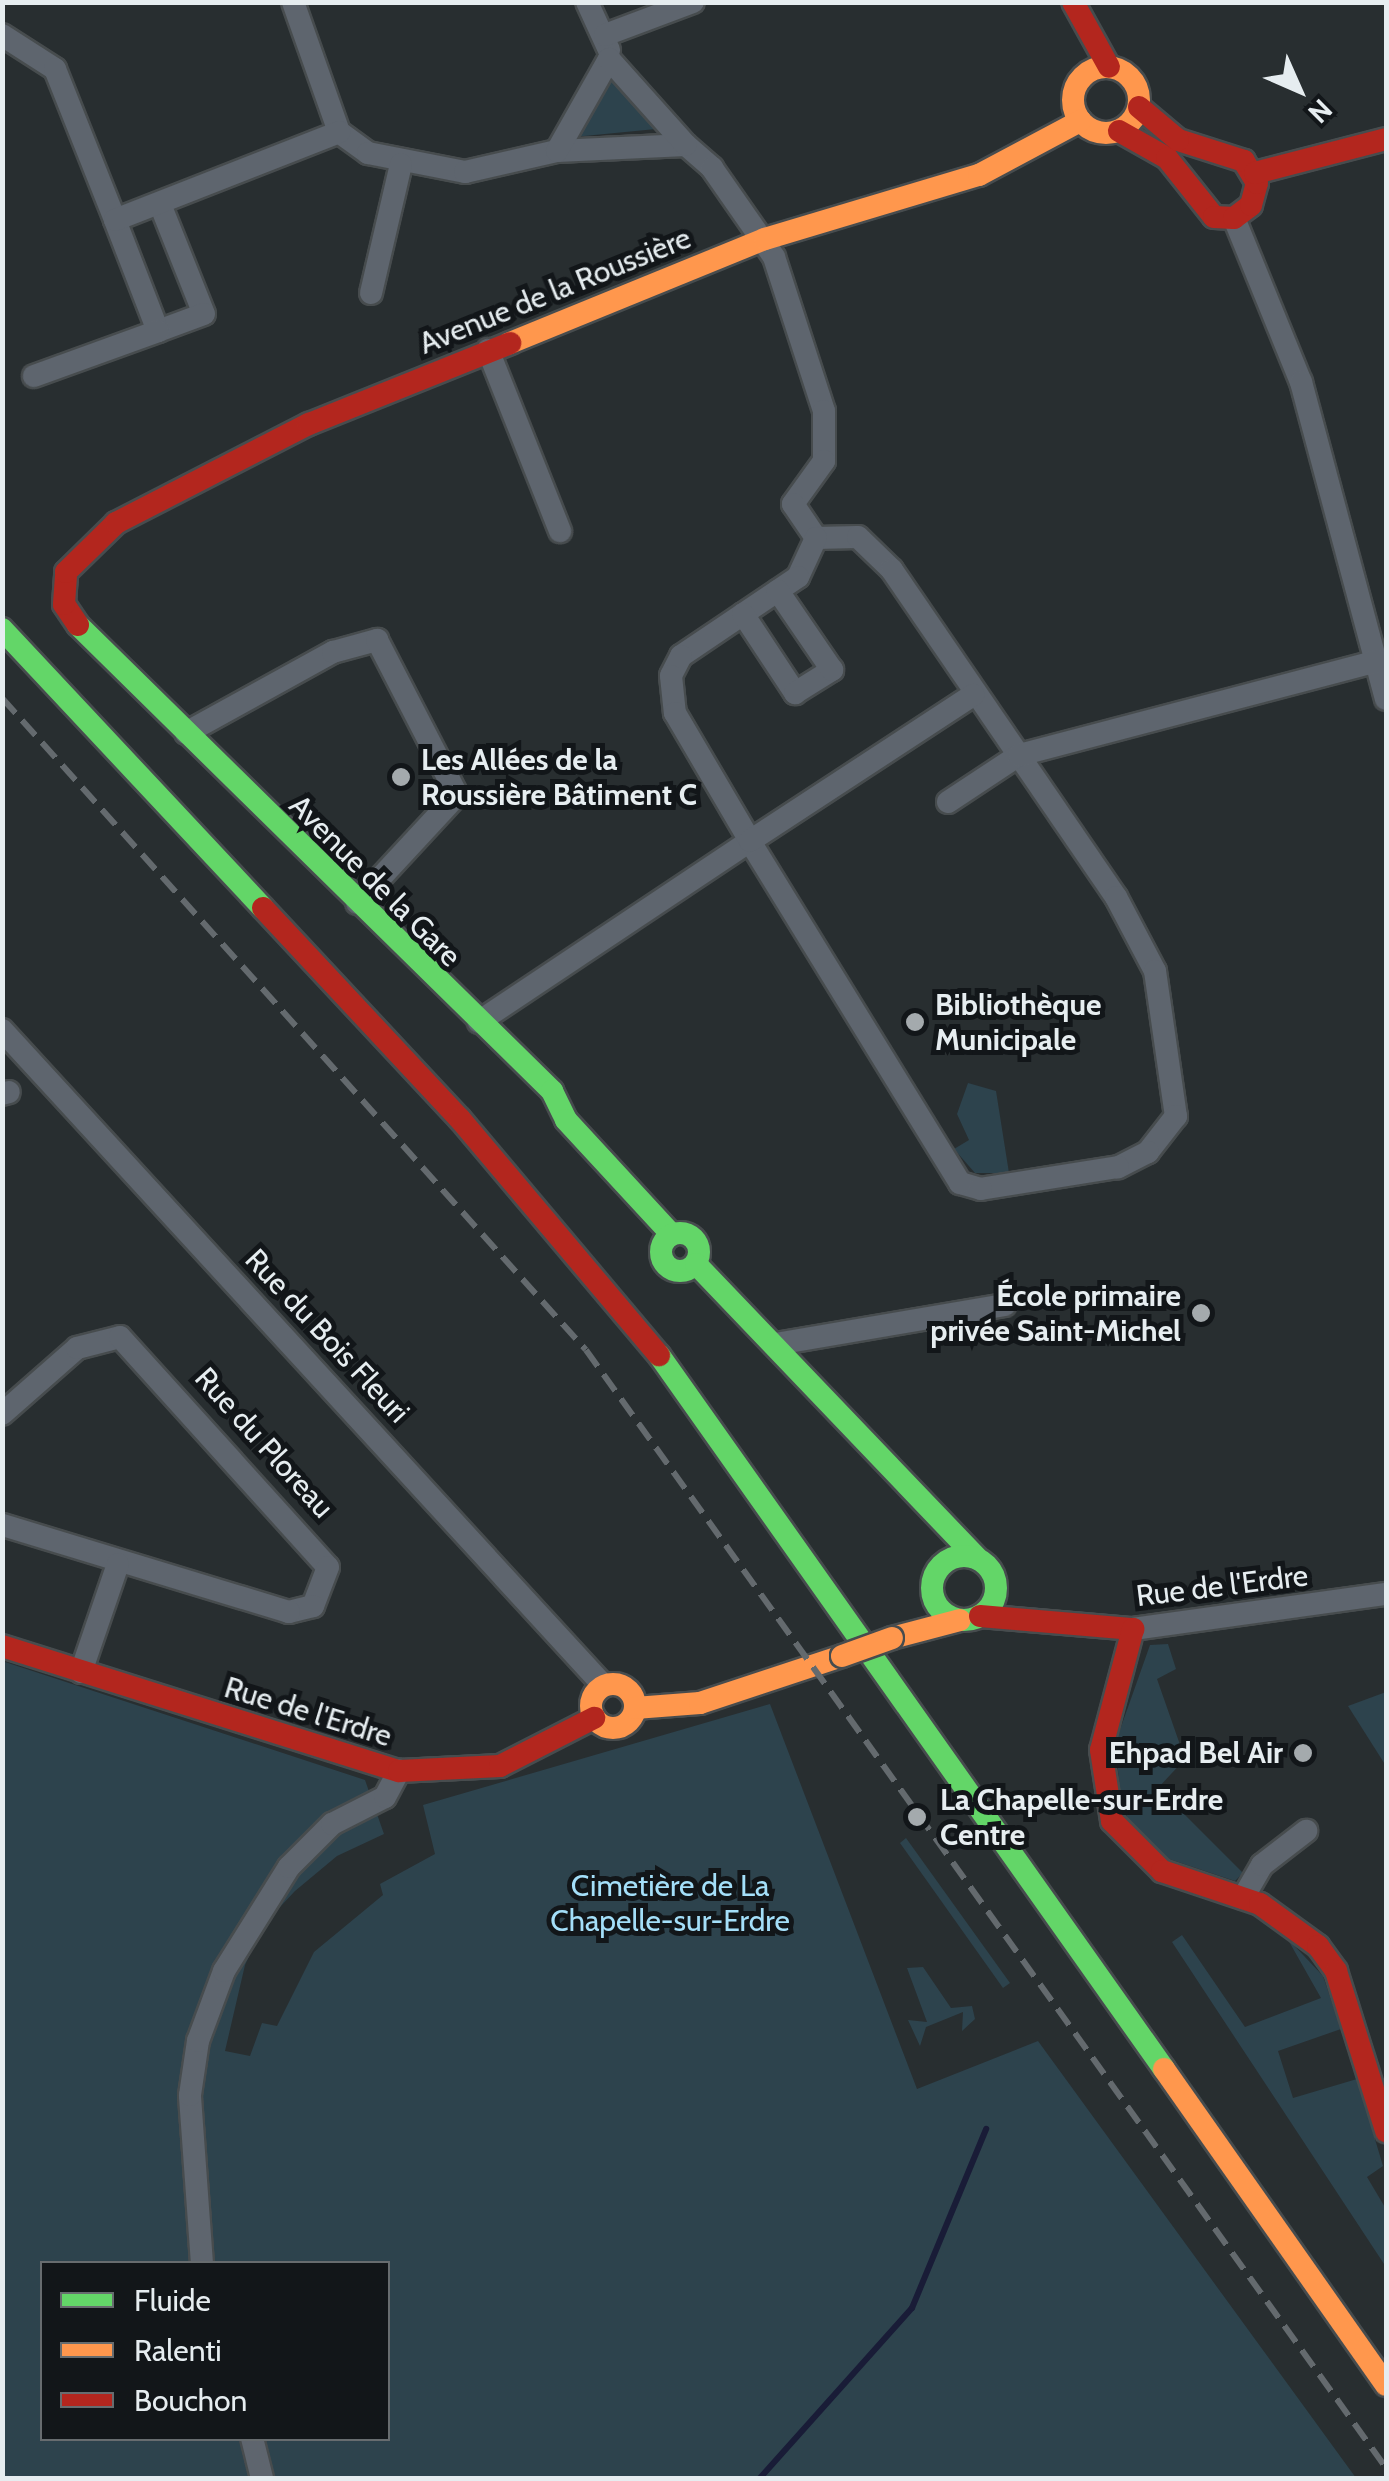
<!DOCTYPE html>
<html>
<head>
<meta charset="utf-8">
<style>
  body { margin:0 }
  #map { position:relative; width:1389px; height:2481px; overflow:hidden; background:#282e30; font-family:Cabin,sans-serif }
  div>[style] { position:absolute }
  [style*='--x'] { left:calc(var(--x)*1px); top:calc(var(--y)*1px); width:calc(var(--w)*1px); rotate:calc(var(--a)*1deg) }
  .green>* { inset:0; background:#2d434d }
  .stream>* { height:6px; margin:-3px; padding:0 3px; transform-origin:3px; border-radius:3px; background:#191c37 }
  .roads { filter:drop-shadow(2px 0 #474c4e) drop-shadow(-2px 0 #474c4e) drop-shadow(0 2px #474c4e) drop-shadow(0 -2px #474c4e) }
  .street>* { height:22px; margin:-11px; padding:0 11px; transform-origin:11px; border-radius:11px; background:#5e656e }
  .fast>* { height:22px; margin:-11px; padding:0 11px; transform-origin:11px; border-radius:11px; background:#63d668 }
  .fast>.ring { margin:-11px; padding:0; box-sizing:content-box; background:none; border:22px solid #63d668; border-radius:50% }
  .slow>* { height:22px; margin:-11px; padding:0 11px; transform-origin:11px; border-radius:11px; background:#ff974d }
  .slow>.ring { margin:-11px; padding:0; box-sizing:content-box; background:none; border:22px solid #ff974d; border-radius:50% }
  .jam>* { height:22px; margin:-11px; padding:0 11px; transform-origin:11px; border-radius:11px; background:#b3261e }
  .rail>* { height:6px; margin-top:-3px; transform-origin:0; background:repeating-linear-gradient(90deg,#646a6e 0 20px,transparent 0 30px) }
  .bridges { filter:drop-shadow(2px 0 #474c4e) drop-shadow(-2px 0 #474c4e) drop-shadow(0 2px #474c4e) drop-shadow(0 -2px #474c4e) }
  .slow-bridge>* { height:22px; margin:-11px; padding:0 11px; transform-origin:11px; border-radius:11px; background:#ff974d }
  .dots>* { width:28px; height:28px; translate:-50% -50%; box-sizing:border-box; border:5px solid #121619; border-radius:50% }
  span { translate:-50% -50%; white-space:nowrap; text-align:center; line-height:1.15; -webkit-text-stroke:10px #121619; paint-order:stroke }
  .street-label { font-size:30px; color:#e6edf0 }
  .poi-label { font-size:30px; color:#e6edf0; font-weight:700 }
  .left { translate:0 -50%; text-align:left }
  .right { translate:-100% -50%; text-align:right }
  .park-label { font-size:30px; color:#a4dff9 }
  .frame { position:absolute; inset:0; border:5px solid #e6edf0; pointer-events:none }
  .legend { position:absolute; left:40px; top:2261px; width:350px; height:180px; box-sizing:border-box; background:#121619; border:2px solid #676c6f; margin:0; padding:12px 18px; list-style:none; font-size:30px; color:#e6edf0 }
  .legend li { display:flex; align-items:center; gap:20px; height:50px }
  .legend b { width:50px; border:2px solid #676c6f }
  .north { position:absolute; left:1249px; top:40px; width:100px; height:100px; -webkit-text-stroke:8px #121619; paint-order:stroke; rotate:135deg; font-size:28px; font-weight:700; line-height:40px; text-align:center; color:#e6edf0 }
  .north::after { content:''; display:block; margin:auto; width:35px; height:45px; background:#e6edf0; clip-path:polygon(50% 0,100% 100%,50% 72%,0 100%) }
</style>
</head>
<body>
<div id="map">
  <div class="green">
    <div style="clip-path:polygon(613px 79px,656px 129px,574px 137px)"></div>
    <div style="clip-path:polygon(968px 1083px,996px 1091px,1009px 1173px,975px 1173px,954px 1149px,969px 1140px,957px 1114px)"></div>
    <div style="clip-path:polygon(1168px 1644px,1176px 1669px,1157px 1679px,1185px 1759px,1158px 1788px,1243px 1873px,1235px 1881px,1166px 1858px,1129px 1822px,1120px 1799px,1116px 1741px,1150px 1645px)"></div>
    <div style="clip-path:polygon(evenodd,2px 1661px,365px 1780px,384px 1834px,337px 1856px,295px 1891px,264px 1924px,245px 1965px,225px 2051px,250px 2056px,262px 2023px,277px 2026px,314px 1952px,383px 1895px,380px 1884px,435px 1854px,423px 1805px,770px 1704px,917px 2089px,1038px 2041px,1356px 2478px,3px 2478px,2px 1661px,42px 2264px,388px 2264px,388px 2438px,42px 2438px,42px 2264px)"></div>
    <div style="clip-path:polygon(1386px 1692px,1386px 1766px,1348px 1706px)"></div>
    <div style="clip-path:polygon(906px 1838px,1010px 1983px,1003px 1988px,900px 1843px)"></div>
    <div style="clip-path:polygon(1182px 1935px,1245px 2027px,1321px 1998px,1287px 1938px,1323px 1976px,1341px 2029px,1278px 2051px,1293px 2098px,1357px 2079px,1383px 2166px,1367px 2177px,1386px 2209px,1386px 2267px,1172px 1942px)"></div>
    <div style="clip-path:polygon(923px 1967px,951px 2008px,972px 2006px,975px 2019px,962px 2031px,963px 2012px,926px 2027px,920px 2046px,908px 2020px,927px 2022px,907px 1968px)"></div>
  </div>
  <div class="stream">
    <div style="--x:760;--y:2478;--w:228;--a:-48.2"></div>
    <div style="--x:912;--y:2308;--w:194;--a:-67.5"></div>
  </div>
  <div class="roads">
    <div class="street">
      <div style="--x:293;--y:2;--w:138;--a:70.5"></div>
      <div style="--x:339;--y:132;--w:36;--a:36"></div>
      <div style="--x:368;--y:153;--w:99;--a:11.1"></div>
      <div style="--x:465;--y:172;--w:94;--a:-12.9"></div>
      <div style="--x:557;--y:151;--w:129;--a:-2.7"></div>
      <div style="--x:686;--y:145;--w:35;--a:41"></div>
      <div style="--x:712;--y:168;--w:108;--a:55.1"></div>
      <div style="--x:774;--y:257;--w:162;--a:72"></div>
      <div style="--x:824;--y:411;--w:50;--a:90"></div>
      <div style="--x:824;--y:461;--w:53;--a:125.8"></div>
      <div style="--x:793;--y:504;--w:41;--a:55.9"></div>
      <div style="--x:816;--y:538;--w:42;--a:-1.4"></div>
      <div style="--x:858;--y:537;--w:47;--a:44.1"></div>
      <div style="--x:892;--y:570;--w:396;--a:55.6"></div>
      <div style="--x:1116;--y:897;--w:84;--a:62.2"></div>
      <div style="--x:1155;--y:971;--w:147;--a:81.8"></div>
      <div style="--x:1176;--y:1116;--w:46;--a:127.9"></div>
      <div style="--x:1148;--y:1152;--w:34;--a:153"></div>
      <div style="--x:1118;--y:1167;--w:139;--a:170.9"></div>
      <div style="--x:981;--y:1189;--w:22;--a:-164"></div>
      <div style="--x:960;--y:1183;--w:401;--a:-121.6"></div>
      <div style="--x:750;--y:841;--w:326;--a:146.3"></div>
      <div style="--x:587;--y:2;--w:53;--a:65.4"></div>
      <div style="--x:2;--y:35;--w:63;--a:32.7"></div>
      <div style="--x:55;--y:69;--w:162;--a:68.3"></div>
      <div style="--x:605;--y:35;--w:94;--a:-20.6"></div>
      <div style="--x:557;--y:151;--w:106;--a:-60.5"></div>
      <div style="--x:609;--y:59;--w:115;--a:48.2"></div>
      <div style="--x:160;--y:204;--w:118;--a:68.2"></div>
      <div style="--x:204;--y:314;--w:49;--a:159.7"></div>
      <div style="--x:158;--y:331;--w:119;--a:-111.2"></div>
      <div style="--x:115;--y:220;--w:241;--a:-21.4"></div>
      <div style="--x:1234;--y:218;--w:177;--a:67.8"></div>
      <div style="--x:1301;--y:382;--w:328;--a:75"></div>
      <div style="--x:371;--y:293;--w:132;--a:-76.9"></div>
      <div style="--x:488;--y:350;--w:195;--a:68.3"></div>
      <div style="--x:34;--y:376;--w:132;--a:-19.9"></div>
      <div style="--x:816;--y:538;--w:43;--a:114.8"></div>
      <div style="--x:798;--y:577;--w:141;--a:146"></div>
      <div style="--x:681;--y:656;--w:22;--a:117"></div>
      <div style="--x:671;--y:676;--w:37;--a:84"></div>
      <div style="--x:675;--y:713;--w:148;--a:59.6"></div>
      <div style="--x:750;--y:841;--w:267;--a:-33.2"></div>
      <div style="--x:743;--y:614;--w:95;--a:56.6"></div>
      <div style="--x:795;--y:693;--w:44;--a:-31.9"></div>
      <div style="--x:832;--y:670;--w:96;--a:-124.4"></div>
      <div style="--x:186;--y:733;--w:168;--a:-28.9"></div>
      <div style="--x:333;--y:652;--w:46;--a:-15.3"></div>
      <div style="--x:377;--y:640;--w:174;--a:62.7"></div>
      <div style="--x:457;--y:795;--w:147;--a:132.8"></div>
      <div style="--x:948;--y:802;--w:85;--a:-33.5"></div>
      <div style="--x:1019;--y:755;--w:370;--a:-14.7"></div>
      <div style="--x:2;--y:1030;--w:890;--a:47.46"></div>
      <div style="--x:2;--y:1094;--w:7;--a:-16"></div>
      <div style="--x:776;--y:1344;--w:232;--a:-9.7"></div>
      <div style="--x:2;--y:1414;--w:100;--a:-41.3"></div>
      <div style="--x:77;--y:1348;--w:44;--a:-14.3"></div>
      <div style="--x:120;--y:1337;--w:310;--a:47.9"></div>
      <div style="--x:328;--y:1567;--w:42;--a:111"></div>
      <div style="--x:313;--y:1606;--w:25;--a:166"></div>
      <div style="--x:289;--y:1612;--w:300;--a:-163.1"></div>
      <div style="--x:1133;--y:1629;--w:255;--a:-7.9"></div>
      <div style="--x:81;--y:1672;--w:114;--a:-71.1"></div>
      <div style="--x:1243;--y:1898;--w:38;--a:-60"></div>
      <div style="--x:1262;--y:1865;--w:56;--a:-37.7"></div>
      <div style="--x:202;--y:2264;--w:169;--a:-94.1"></div>
      <div style="--x:190;--y:2095;--w:55;--a:-81.6"></div>
      <div style="--x:198;--y:2041;--w:75;--a:-69.6"></div>
      <div style="--x:224;--y:1971;--w:123;--a:-58"></div>
      <div style="--x:289;--y:1867;--w:61;--a:-45"></div>
      <div style="--x:332;--y:1824;--w:59;--a:-27"></div>
      <div style="--x:385;--y:1797;--w:30;--a:-62"></div>
      <div style="--x:252;--y:2438;--w:41;--a:76"></div>
    </div>
    <div class="fast">
      <div style="--x:78;--y:625;--w:665;--a:44.51"></div>
      <div style="--x:552;--y:1091;--w:32;--a:64"></div>
      <div style="--x:566;--y:1120;--w:156;--a:47.3"></div>
      <div style="--x:2;--y:629;--w:382;--a:46.9"></div>
      <div class="ring" style="left:661px;top:1233px;width:16px;height:16px"></div>
      <div style="--x:696;--y:1264;--w:408;--a:46.3"></div>
      <div style="--x:659;--y:1355;--w:875;--a:54.73"></div>
      <div class="ring" style="left:932px;top:1556px;width:42px;height:42px"></div>
    </div>
    <div class="slow">
      <div class="ring" style="left:1073px;top:67px;width:44px;height:44px"></div>
      <div style="--x:510;--y:343;--w:275;--a:-22.2"></div>
      <div style="--x:765;--y:239;--w:223;--a:-16.7"></div>
      <div style="--x:979;--y:175;--w:115;--a:-28.1"></div>
      <div style="--x:892;--y:1638;--w:70;--a:-14.8"></div>
      <div class="ring" style="left:591px;top:1684px;width:22px;height:22px"></div>
      <div style="--x:635;--y:1708;--w:65;--a:-4.4"></div>
      <div style="--x:700;--y:1703;--w:150;--a:-18.3"></div>
      <div style="--x:1164;--y:2069;--w:386;--a:54.9"></div>
    </div>
    <div class="jam">
      <div style="--x:1073;--y:2;--w:74;--a:61"></div>
      <div style="--x:1119;--y:131;--w:55;--a:29.4"></div>
      <div style="--x:1167;--y:158;--w:75;--a:51.5"></div>
      <div style="--x:1214;--y:217;--w:20;--a:3"></div>
      <div style="--x:1234;--y:218;--w:21;--a:-37"></div>
      <div style="--x:1251;--y:205;--w:23;--a:-75"></div>
      <div style="--x:1257;--y:183;--w:26;--a:-121"></div>
      <div style="--x:1244;--y:161;--w:69;--a:-162.3"></div>
      <div style="--x:1178;--y:140;--w:51;--a:-139.8"></div>
      <div style="--x:1255;--y:173;--w:135;--a:-14.5"></div>
      <div style="--x:78;--y:625;--w:25;--a:-124"></div>
      <div style="--x:64;--y:604;--w:32;--a:-86"></div>
      <div style="--x:66;--y:572;--w:70;--a:-44.4"></div>
      <div style="--x:116;--y:523;--w:217;--a:-27.2"></div>
      <div style="--x:309;--y:424;--w:217;--a:-21.9"></div>
      <div style="--x:263;--y:908;--w:289;--a:47"></div>
      <div style="--x:460;--y:1119;--w:309;--a:49.9"></div>
      <div style="--x:980;--y:1616;--w:154;--a:4.9"></div>
      <div style="--x:1133;--y:1629;--w:125;--a:104.8"></div>
      <div style="--x:1101;--y:1750;--w:72;--a:81.2"></div>
      <div style="--x:1112;--y:1821;--w:71;--a:45"></div>
      <div style="--x:1162;--y:1871;--w:103;--a:18.6"></div>
      <div style="--x:1260;--y:1904;--w:72;--a:35.9"></div>
      <div style="--x:1318;--y:1946;--w:31;--a:54"></div>
      <div style="--x:1336;--y:1971;--w:168;--a:72.6"></div>
      <div style="--x:2;--y:1646;--w:416;--a:17.5"></div>
      <div style="--x:399;--y:1771;--w:101;--a:-2.8"></div>
      <div style="--x:500;--y:1766;--w:106;--a:-27.1"></div>
    </div>
  </div>
  <div class="rail">
    <div style="--x:2;--y:698;--w:875;--a:48.15"></div>
    <div style="--x:586;--y:1350;--w:1375;--a:54.41"></div>
  </div>
  <div class="bridges">
    <div class="slow-bridge">
      <div style="--x:842;--y:1656;--w:53;--a:-19.8"></div>
    </div>
  </div>
  <div class="dots">
    <div style="left:401px;top:777px;background:#a4aaad"></div>
    <div style="left:915px;top:1022px;background:#a4aaad"></div>
    <div style="left:1201px;top:1313px;background:#a4aaad"></div>
    <div style="left:1303px;top:1753px;background:#a4aaad"></div>
    <div style="left:917px;top:1817px;background:#a4aaad"></div>
  </div>
  <div class="street-label">
    <span style="left:555px;top:291px;rotate:-22deg">Avenue de la Roussière</span>
    <span style="left:375px;top:881px;rotate:45deg">Avenue de la Gare</span>
    <span style="left:327px;top:1336px;rotate:47deg">Rue du Bois Fleuri</span>
    <span style="left:264px;top:1443px;rotate:48deg">Rue du Ploreau</span>
    <span style="left:1222px;top:1586px;rotate:-7deg">Rue de l'Erdre</span>
    <span style="left:308px;top:1712px;rotate:17deg">Rue de l'Erdre</span>
  </div>
  <div class="poi-label">
    <span class="left" style="left:421px;top:777px">Les Allées de la<br>Roussière Bâtiment C</span>
    <span class="left" style="left:935px;top:1022px">Bibliothèque<br>Municipale</span>
    <span class="right" style="left:1181px;top:1313px">École primaire<br>privée Saint-Michel</span>
    <span class="right" style="left:1283px;top:1753px">Ehpad Bel Air</span>
    <span class="left" style="left:940px;top:1817px">La Chapelle-sur-Erdre<br>Centre</span>
  </div>
  <div class="park-label">
    <span style="left:670px;top:1903px">Cimetière de La<br>Chapelle-sur-Erdre</span>
  </div>
  <div class="frame"></div>
  <ul class="legend">
  <li><b style="height:12px;background:#63d668"></b>Fluide</li>
  <li><b style="height:12px;background:#ff974d"></b>Ralenti</li>
  <li><b style="height:12px;background:#b3261e"></b>Bouchon</li>
  </ul>
  <div class="north">N</div>
</div>
</body>
</html>
